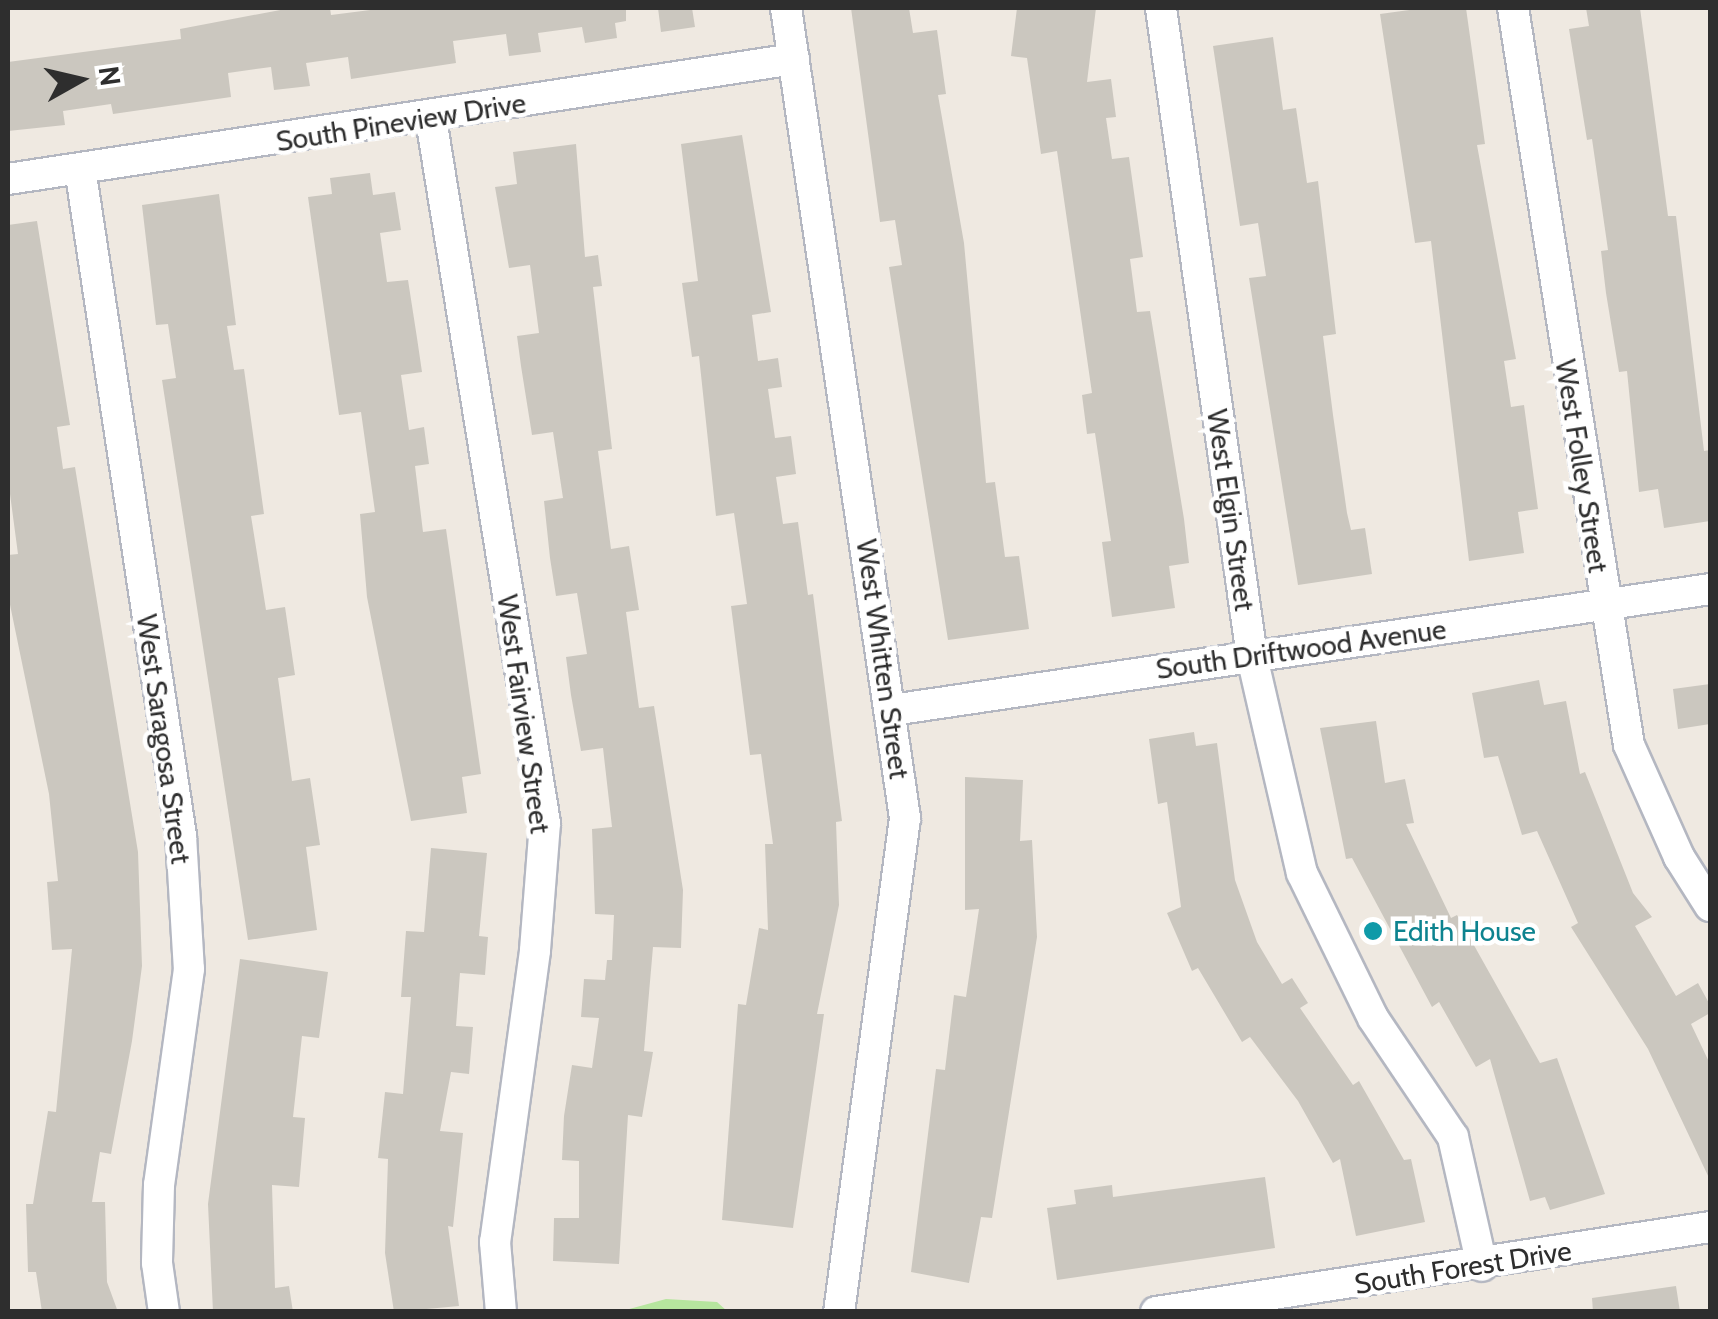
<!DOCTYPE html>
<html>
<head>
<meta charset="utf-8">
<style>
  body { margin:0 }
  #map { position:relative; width:1718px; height:1319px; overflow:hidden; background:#efe9e1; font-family:Cabin,sans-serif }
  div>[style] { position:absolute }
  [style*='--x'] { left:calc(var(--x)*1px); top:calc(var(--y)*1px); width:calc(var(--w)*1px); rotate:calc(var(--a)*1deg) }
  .green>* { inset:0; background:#b6e59e }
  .building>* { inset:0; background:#cbc7bf }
  .roads { filter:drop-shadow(2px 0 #b4b7c1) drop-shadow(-2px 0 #b4b7c1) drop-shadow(0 2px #b4b7c1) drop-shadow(0 -2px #b4b7c1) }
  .minor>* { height:30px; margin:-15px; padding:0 15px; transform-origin:15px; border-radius:15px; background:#fff }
  .dots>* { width:28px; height:28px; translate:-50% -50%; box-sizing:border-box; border:5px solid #fff; border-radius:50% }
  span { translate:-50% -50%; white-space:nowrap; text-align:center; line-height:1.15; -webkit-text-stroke:9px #fff; paint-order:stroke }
  .street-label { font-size:28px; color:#2e2e2e }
  .culture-label { font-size:28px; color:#0d838f }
  .left { translate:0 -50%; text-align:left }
  .frame { position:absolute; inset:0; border:10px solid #2e2e2e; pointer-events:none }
  .north { position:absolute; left:30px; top:30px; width:100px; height:100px; -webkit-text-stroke:8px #fff; paint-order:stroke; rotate:82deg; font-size:28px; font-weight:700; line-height:40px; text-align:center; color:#2e2e2e }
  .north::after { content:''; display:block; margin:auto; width:35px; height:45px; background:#2e2e2e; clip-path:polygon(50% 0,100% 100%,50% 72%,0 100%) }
</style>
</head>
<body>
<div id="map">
  <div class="green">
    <div style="clip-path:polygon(666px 1299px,717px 1302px,727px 1311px,622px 1311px)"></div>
  </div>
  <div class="building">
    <div style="clip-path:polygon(291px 8px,330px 8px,331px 15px,386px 8px,626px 8px,626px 21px,615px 23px,617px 38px,585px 43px,582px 27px,538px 33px,541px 52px,509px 56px,506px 34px,453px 41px,456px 63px,351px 79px,348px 57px,306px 63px,310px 86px,274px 90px,271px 67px,228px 73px,231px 97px,113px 114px,111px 104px,63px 111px,65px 125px,8px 131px,8px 62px,181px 39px,180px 29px)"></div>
    <div style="clip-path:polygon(658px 8px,692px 8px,695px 27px,661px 32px)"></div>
    <div style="clip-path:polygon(851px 8px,909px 8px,913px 33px,937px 30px,946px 94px,938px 95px,964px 243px,986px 483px,995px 482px,1005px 557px,1019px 556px,1029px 629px,948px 640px,889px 267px,902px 265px,895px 220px,880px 222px)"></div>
    <div style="clip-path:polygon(1017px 8px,1096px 8px,1087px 82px,1111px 79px,1116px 117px,1106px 118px,1112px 159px,1129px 157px,1143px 257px,1130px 259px,1137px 312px,1150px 311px,1184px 519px,1189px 563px,1169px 566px,1175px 608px,1112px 617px,1102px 542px,1111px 541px,1095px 433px,1087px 434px,1082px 395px,1092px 393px,1057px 151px,1041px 154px,1027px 58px,1011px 56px)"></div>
    <div style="clip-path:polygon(1424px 8px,1466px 8px,1485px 144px,1477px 145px,1516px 359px,1504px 361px,1511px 407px,1524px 405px,1538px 509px,1518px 512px,1524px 553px,1469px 561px,1431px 241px,1415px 243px,1380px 14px)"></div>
    <div style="clip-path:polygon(1586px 8px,1640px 8px,1668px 216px,1676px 216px,1704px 451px,1710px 450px,1710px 521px,1664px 528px,1658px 489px,1639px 492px,1627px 371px,1619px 372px,1606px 293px,1601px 251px,1608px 250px,1592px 139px,1587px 140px,1569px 29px,1589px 26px)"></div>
    <div style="clip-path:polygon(1273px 37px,1283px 110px,1296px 108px,1307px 183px,1318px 181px,1336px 334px,1323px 336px,1333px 415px,1347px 513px,1351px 530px,1365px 528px,1372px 574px,1298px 585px,1249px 278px,1266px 276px,1258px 223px,1240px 226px,1213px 46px)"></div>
    <div style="clip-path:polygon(742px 135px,771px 312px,752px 315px,758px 361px,778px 358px,782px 387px,768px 389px,775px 438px,791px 436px,796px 474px,776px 477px,783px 524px,798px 522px,808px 595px,813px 594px,842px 821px,836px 822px,839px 905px,817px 1014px,824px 1014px,793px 1228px,722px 1220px,738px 1004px,746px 1005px,759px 928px,768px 930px,765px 844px,773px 844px,761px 754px,750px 755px,731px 606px,747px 604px,734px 513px,716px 516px,699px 356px,692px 357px,682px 283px,698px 281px,681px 144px)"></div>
    <div style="clip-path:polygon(576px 144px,585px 257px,598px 255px,602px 286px,593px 287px,612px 449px,598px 451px,611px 549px,629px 546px,639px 610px,626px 612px,639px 708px,654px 706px,683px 890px,681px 948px,653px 947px,644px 1051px,653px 1052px,642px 1117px,628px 1115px,619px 1264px,553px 1261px,554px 1218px,579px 1218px,579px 1161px,562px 1160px,564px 1116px,572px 1065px,592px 1068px,599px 1018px,581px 1017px,584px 979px,605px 980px,607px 960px,612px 960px,614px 915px,595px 914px,592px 829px,612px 827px,603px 748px,581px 751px,571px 695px,566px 657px,587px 654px,577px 593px,556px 596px,550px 558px,544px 501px,563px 498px,553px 432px,532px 435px,521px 366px,517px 336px,539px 333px,530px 265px,509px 268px,495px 187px,517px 184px,513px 152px)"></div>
    <div style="clip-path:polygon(370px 173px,373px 195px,395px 192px,401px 230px,380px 233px,387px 282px,408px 280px,417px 338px,422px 372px,401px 375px,409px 430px,424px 427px,429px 464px,415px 466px,423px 532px,446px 529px,481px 774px,462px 777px,467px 813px,411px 821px,367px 597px,360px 514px,375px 512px,361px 412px,339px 415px,308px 197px,332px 194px,330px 178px)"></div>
    <div style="clip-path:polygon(219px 194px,236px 325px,227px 326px,234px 370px,244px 369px,264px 514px,251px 516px,266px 610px,285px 607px,295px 675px,278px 678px,292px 781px,310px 778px,320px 845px,306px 847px,317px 930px,248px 940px,162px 380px,176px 378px,168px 324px,156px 325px,142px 205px)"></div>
    <div style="clip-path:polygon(37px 221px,70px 425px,57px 427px,63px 469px,75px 467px,138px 852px,142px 966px,132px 1041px,111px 1154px,100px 1152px,92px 1202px,105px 1202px,107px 1282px,118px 1312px,42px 1312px,36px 1272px,28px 1272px,26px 1204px,33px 1204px,48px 1111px,56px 1112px,72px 949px,52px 950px,47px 882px,58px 881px,49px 794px,8px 595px,8px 555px,18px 554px,8px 479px,8px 225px)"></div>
    <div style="clip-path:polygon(1539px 680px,1544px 705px,1566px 701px,1580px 774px,1585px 772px,1633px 893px,1652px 917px,1635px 926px,1676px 996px,1698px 983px,1710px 1005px,1710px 1013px,1691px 1024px,1710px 1064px,1710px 1180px,1648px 1049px,1571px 927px,1578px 923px,1537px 831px,1522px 835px,1498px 756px,1484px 758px,1472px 693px)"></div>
    <div style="clip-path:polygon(1710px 684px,1710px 724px,1678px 729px,1673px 689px)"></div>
    <div style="clip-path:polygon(1376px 721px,1385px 783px,1405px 779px,1414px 823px,1406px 824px,1451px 918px,1457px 915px,1540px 1063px,1557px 1058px,1605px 1194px,1550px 1210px,1545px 1197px,1530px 1201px,1490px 1059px,1476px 1067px,1439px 1002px,1432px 1007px,1352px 858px,1346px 859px,1320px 728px)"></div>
    <div style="clip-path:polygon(1194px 732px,1196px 746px,1217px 743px,1235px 880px,1257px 942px,1282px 984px,1292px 978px,1308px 1003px,1300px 1008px,1353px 1085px,1359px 1081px,1404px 1160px,1411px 1159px,1425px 1222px,1356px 1236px,1340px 1159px,1333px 1163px,1298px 1101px,1250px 1037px,1242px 1042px,1198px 968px,1192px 971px,1167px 913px,1181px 907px,1167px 802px,1158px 804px,1149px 739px)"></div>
    <div style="clip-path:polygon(965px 777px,1023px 780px,1020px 841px,1032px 840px,1037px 937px,992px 1218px,981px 1217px,969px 1283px,911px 1272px,936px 1069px,945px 1070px,954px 995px,966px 997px,979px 909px,965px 910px)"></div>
    <div style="clip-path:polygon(431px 848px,487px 853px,479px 936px,488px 937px,485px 975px,460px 973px,456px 1026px,473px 1027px,469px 1074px,451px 1072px,440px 1131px,463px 1133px,453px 1227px,448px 1226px,459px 1306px,394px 1312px,385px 1253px,388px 1159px,378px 1158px,385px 1092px,403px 1094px,411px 997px,401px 997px,406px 931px,424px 932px)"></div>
    <div style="clip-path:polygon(240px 959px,328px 972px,319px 1038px,302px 1036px,293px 1117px,305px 1118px,299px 1187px,272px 1185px,275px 1288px,289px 1286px,293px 1312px,213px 1312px,208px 1204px)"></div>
    <div style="clip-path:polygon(1265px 1177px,1275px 1248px,1057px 1280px,1047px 1208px,1076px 1204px,1074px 1190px,1112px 1185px,1113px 1197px)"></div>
    <div style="clip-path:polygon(1676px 1286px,1680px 1312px,1593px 1312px,1592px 1298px)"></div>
  </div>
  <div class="roads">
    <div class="minor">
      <div style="--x:786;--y:8;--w:819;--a:81.64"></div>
      <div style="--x:905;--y:818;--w:498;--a:97.6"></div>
      <div style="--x:1161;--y:8;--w:655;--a:82.02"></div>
      <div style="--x:1252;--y:657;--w:222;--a:77"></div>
      <div style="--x:1302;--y:873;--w:161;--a:63.9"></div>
      <div style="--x:1373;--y:1018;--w:143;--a:56.1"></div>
      <div style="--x:1453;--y:1137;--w:132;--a:77.3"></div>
      <div style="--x:1513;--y:8;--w:746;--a:81.06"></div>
      <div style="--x:1629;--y:745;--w:123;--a:65.9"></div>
      <div style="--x:1679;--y:857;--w:58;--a:57.7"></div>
      <div style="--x:431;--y:119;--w:713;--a:80.8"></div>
      <div style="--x:545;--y:823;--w:128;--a:94.5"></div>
      <div style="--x:535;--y:951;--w:294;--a:97.8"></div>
      <div style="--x:495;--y:1242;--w:70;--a:85.1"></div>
      <div style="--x:80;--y:168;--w:676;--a:81.4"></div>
      <div style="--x:181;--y:836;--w:133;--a:86.6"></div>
      <div style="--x:189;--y:969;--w:218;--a:97.9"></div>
      <div style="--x:159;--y:1185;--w:78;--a:91.5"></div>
      <div style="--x:157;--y:1263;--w:49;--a:81.9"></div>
      <div style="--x:8;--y:179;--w:795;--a:-8.68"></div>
      <div style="--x:892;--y:710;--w:827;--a:-8.41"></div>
      <div style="--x:1156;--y:1312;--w:560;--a:-8.72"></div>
    </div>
  </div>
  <div class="dots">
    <div style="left:1373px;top:931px;background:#0f9aa8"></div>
  </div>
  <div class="street-label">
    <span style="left:401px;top:122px;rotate:-9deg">South Pineview Drive</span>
    <span style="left:1582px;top:466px;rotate:81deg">West Folley Street</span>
    <span style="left:1231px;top:510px;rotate:82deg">West Elgin Street</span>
    <span style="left:1301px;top:649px;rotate:-8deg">South Driftwood Avenue</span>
    <span style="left:883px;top:659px;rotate:82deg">West Whitten Street</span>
    <span style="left:524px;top:714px;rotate:82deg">West Fairview Street</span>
    <span style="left:164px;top:739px;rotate:82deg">West Saragosa Street</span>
    <span style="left:1463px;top:1267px;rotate:-9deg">South Forest Drive</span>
  </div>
  <div class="culture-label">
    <span class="left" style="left:1393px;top:931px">Edith House</span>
  </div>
  <div class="frame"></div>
  <div class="north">N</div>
</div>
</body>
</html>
